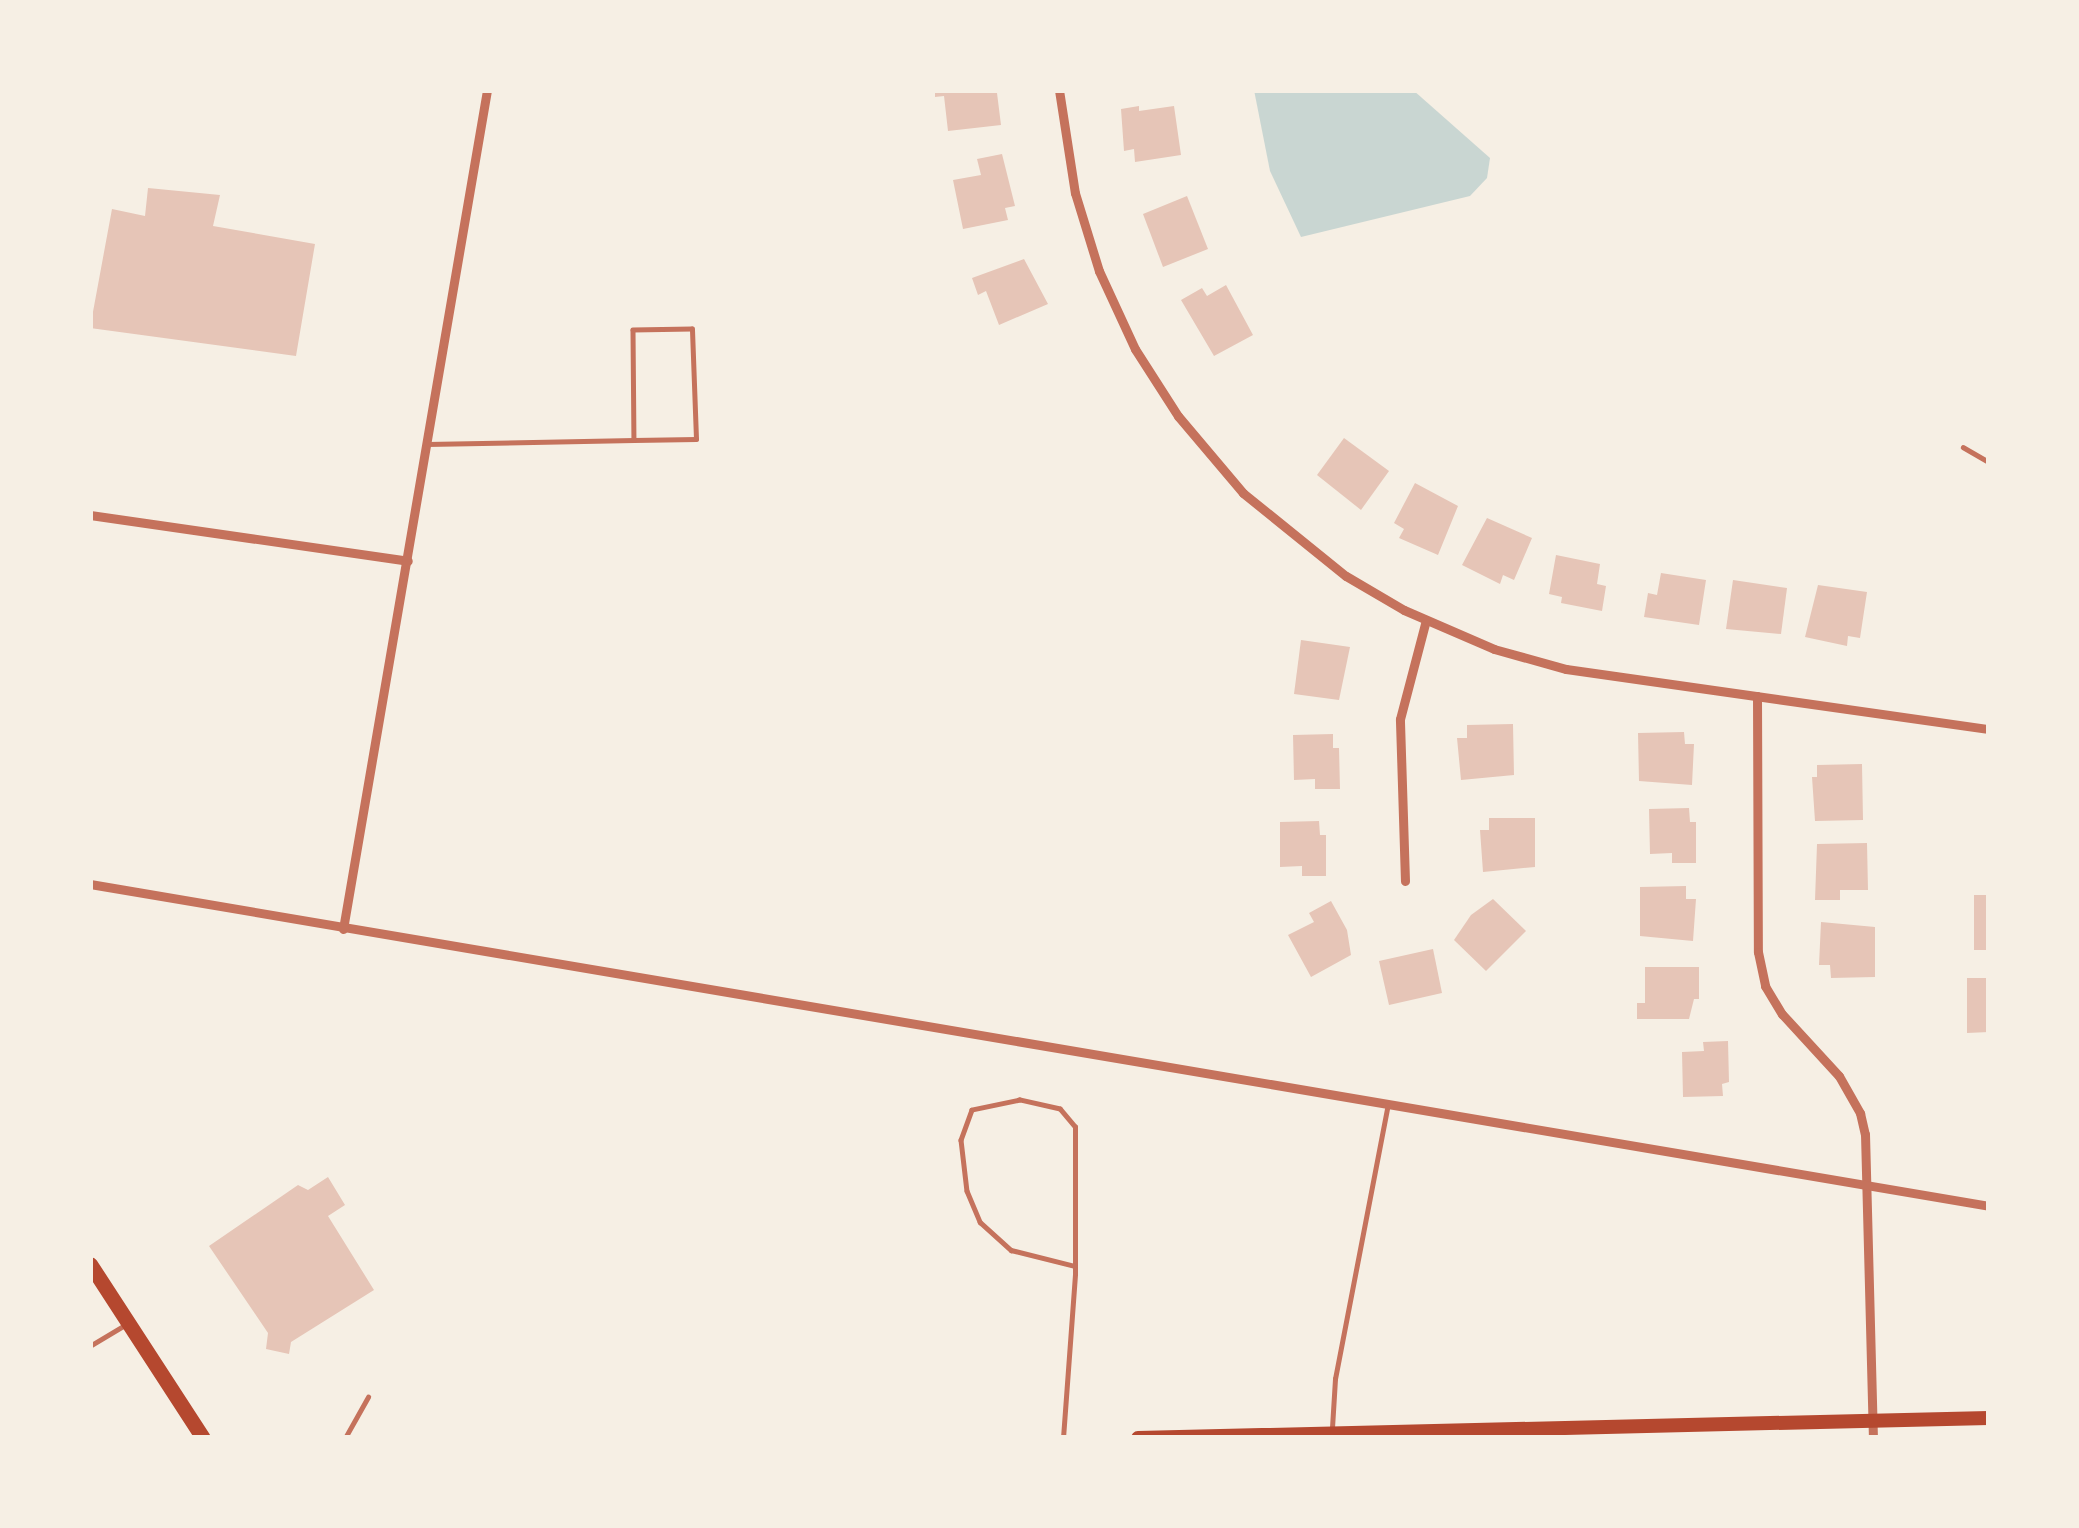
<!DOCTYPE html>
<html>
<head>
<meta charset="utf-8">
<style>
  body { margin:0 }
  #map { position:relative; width:2079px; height:1528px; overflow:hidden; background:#f6efe4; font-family:"DejaVu Sans",sans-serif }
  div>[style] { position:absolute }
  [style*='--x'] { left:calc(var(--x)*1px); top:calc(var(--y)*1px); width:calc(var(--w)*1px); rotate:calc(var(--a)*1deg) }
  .water>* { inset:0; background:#c9d6d2 }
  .building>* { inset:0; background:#e6c5b7 }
  .service>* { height:4.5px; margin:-2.25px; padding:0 2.25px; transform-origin:2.25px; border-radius:2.25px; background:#c5725c }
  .minor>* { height:9px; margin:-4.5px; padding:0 4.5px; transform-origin:4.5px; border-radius:4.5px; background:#c5725c }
  .secondary>* { height:14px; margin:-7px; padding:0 7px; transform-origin:7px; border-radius:7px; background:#b5482f }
  .primary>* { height:15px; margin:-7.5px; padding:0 7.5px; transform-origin:7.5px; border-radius:7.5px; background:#b5482f }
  span { translate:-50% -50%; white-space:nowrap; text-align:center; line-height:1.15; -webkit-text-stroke:10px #f6efe4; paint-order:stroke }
  .frame { position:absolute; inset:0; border:93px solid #f6efe4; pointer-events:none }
</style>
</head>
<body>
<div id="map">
  <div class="water">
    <div style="clip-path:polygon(1254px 90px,1413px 90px,1490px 158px,1487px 178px,1470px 196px,1301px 237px,1270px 171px)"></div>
  </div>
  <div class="building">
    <div style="clip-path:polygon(935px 90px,991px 90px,997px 93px,1001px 125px,948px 131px,944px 96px,935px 97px)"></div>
    <div style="clip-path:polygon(1139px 106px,1139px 111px,1174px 106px,1181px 155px,1135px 162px,1134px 149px,1124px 151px,1121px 109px)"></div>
    <div style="clip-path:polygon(1002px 154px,1015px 206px,1005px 208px,1008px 220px,963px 229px,953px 180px,981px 175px,977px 159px)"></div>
    <div style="clip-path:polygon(148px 188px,220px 195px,213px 226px,315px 244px,296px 356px,90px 328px,112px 209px,145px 216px)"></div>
    <div style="clip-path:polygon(1187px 196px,1208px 249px,1163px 267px,1143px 214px)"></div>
    <div style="clip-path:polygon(1024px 259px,1048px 304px,999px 325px,986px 291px,978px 295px,972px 278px)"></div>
    <div style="clip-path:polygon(1226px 285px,1253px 335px,1214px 356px,1181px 300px,1202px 288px,1207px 296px)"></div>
    <div style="clip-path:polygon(1344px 438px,1389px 471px,1361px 510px,1317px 475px)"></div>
    <div style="clip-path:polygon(1415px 483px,1458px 506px,1438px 555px,1399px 538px,1404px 529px,1394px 523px)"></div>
    <div style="clip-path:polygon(1487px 518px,1532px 538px,1514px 580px,1503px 575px,1500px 584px,1462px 565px)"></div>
    <div style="clip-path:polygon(1556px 555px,1600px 564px,1597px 584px,1606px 586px,1602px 611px,1561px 603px,1562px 597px,1549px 594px)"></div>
    <div style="clip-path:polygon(1661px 573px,1706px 580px,1699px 625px,1644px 617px,1648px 593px,1657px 595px)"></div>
    <div style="clip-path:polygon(1733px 580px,1787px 588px,1781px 634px,1726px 629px)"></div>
    <div style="clip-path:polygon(1818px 585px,1867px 592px,1860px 638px,1848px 636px,1847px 646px,1805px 637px)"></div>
    <div style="clip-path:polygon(1301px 640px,1350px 647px,1339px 700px,1294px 694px)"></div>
    <div style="clip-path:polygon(1513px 724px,1514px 775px,1461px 780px,1457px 738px,1467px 738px,1467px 725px)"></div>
    <div style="clip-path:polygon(1684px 732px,1685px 744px,1694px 744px,1692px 785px,1639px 781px,1638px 733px)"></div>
    <div style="clip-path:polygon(1333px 734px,1333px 748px,1339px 748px,1340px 789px,1315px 789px,1315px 779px,1294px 780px,1293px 735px)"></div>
    <div style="clip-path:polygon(1862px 764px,1863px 820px,1815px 821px,1812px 777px,1817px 777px,1817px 765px)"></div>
    <div style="clip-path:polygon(1689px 808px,1690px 822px,1696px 822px,1696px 863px,1672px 863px,1672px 853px,1650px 854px,1649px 809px)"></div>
    <div style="clip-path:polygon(1489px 818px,1535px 818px,1535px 867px,1483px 872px,1480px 830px,1489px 830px)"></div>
    <div style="clip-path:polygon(1319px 821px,1320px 835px,1326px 835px,1326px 876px,1302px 876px,1302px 866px,1280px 867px,1280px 822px)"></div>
    <div style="clip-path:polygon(1867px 843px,1868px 890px,1840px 890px,1840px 900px,1815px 900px,1817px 844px)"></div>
    <div style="clip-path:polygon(1686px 886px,1686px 899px,1696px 899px,1693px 941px,1640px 936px,1640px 887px)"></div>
    <div style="clip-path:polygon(1974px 895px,1989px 895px,1989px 950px,1974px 950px)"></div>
    <div style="clip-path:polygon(1493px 899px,1526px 931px,1486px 971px,1454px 940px,1471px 915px)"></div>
    <div style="clip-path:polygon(1331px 901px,1347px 930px,1351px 955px,1311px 977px,1288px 935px,1314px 922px,1309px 913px)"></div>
    <div style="clip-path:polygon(1821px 922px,1875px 927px,1875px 977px,1831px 978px,1830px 965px,1819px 965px)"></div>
    <div style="clip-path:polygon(1433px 949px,1442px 993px,1389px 1005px,1379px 961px)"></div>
    <div style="clip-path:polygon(1645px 967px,1699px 967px,1699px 999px,1694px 999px,1689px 1019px,1637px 1019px,1637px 1003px,1645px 1003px)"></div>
    <div style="clip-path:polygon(1967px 978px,1989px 978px,1989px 1032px,1967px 1033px)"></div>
    <div style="clip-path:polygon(1728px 1041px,1729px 1082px,1722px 1084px,1723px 1096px,1683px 1097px,1682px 1052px,1704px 1051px,1703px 1042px)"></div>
    <div style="clip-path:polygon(328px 1177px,345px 1205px,328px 1216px,374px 1290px,291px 1342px,289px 1354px,266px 1349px,268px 1333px,209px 1246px,298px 1185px,308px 1190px)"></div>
  </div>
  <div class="service">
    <div style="--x:427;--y:444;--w:207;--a:-1.1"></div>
    <div style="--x:634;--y:440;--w:62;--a:-0.9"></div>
    <div style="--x:696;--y:439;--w:110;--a:-92.1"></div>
    <div style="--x:692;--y:329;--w:59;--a:179"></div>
    <div style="--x:633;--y:330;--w:110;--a:89.5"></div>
    <div style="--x:1963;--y:447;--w:30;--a:30"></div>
    <div style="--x:90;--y:1346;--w:39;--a:-31"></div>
    <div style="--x:1332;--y:1428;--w:49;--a:-86.5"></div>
    <div style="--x:1335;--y:1379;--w:276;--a:-79.1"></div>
    <div style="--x:345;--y:1438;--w:47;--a:-60.7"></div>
    <div style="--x:1063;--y:1438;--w:164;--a:-85.8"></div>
    <div style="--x:1075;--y:1274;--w:147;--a:-90"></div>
    <div style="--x:1075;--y:1127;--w:23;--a:-130"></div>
    <div style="--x:1060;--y:1109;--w:41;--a:-167.3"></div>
    <div style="--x:1020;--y:1100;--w:49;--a:168.2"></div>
    <div style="--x:972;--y:1110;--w:32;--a:110"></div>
    <div style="--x:961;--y:1140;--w:51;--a:83.3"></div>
    <div style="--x:967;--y:1191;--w:34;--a:67"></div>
    <div style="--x:980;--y:1222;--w:42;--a:42.1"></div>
    <div style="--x:1011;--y:1250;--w:66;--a:14"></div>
  </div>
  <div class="minor">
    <div style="--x:1059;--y:90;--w:104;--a:81.2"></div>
    <div style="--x:1075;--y:193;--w:82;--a:72.9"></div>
    <div style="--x:1099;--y:271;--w:86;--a:65.2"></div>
    <div style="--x:1135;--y:349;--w:80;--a:57.3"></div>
    <div style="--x:1178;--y:416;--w:101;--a:49.8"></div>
    <div style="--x:1243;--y:493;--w:132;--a:38.9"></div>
    <div style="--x:1346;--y:576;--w:67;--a:30.4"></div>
    <div style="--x:1404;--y:610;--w:98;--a:23.4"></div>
    <div style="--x:1494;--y:649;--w:75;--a:15.5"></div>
    <div style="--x:1566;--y:669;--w:427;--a:8.1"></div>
    <div style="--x:90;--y:515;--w:321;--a:8.2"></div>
    <div style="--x:1757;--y:696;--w:256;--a:89.8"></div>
    <div style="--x:1758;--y:952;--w:35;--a:78"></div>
    <div style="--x:1765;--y:986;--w:33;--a:59"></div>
    <div style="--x:1782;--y:1014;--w:84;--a:47.4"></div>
    <div style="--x:1839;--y:1076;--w:43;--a:60.4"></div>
    <div style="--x:1860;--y:1113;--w:22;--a:77"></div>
    <div style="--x:1865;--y:1134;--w:304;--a:88.5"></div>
    <div style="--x:1405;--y:881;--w:162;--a:-91.8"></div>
    <div style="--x:1400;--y:719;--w:102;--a:-75.3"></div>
    <div style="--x:90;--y:884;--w:1926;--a:9.62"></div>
    <div style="--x:343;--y:929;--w:851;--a:-80.26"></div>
  </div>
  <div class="secondary">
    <div style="--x:1138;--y:1438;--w:851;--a:-1.35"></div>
  </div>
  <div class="primary">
    <div style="--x:90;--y:1264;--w:207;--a:57"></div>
  </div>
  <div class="frame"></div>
</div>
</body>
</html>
